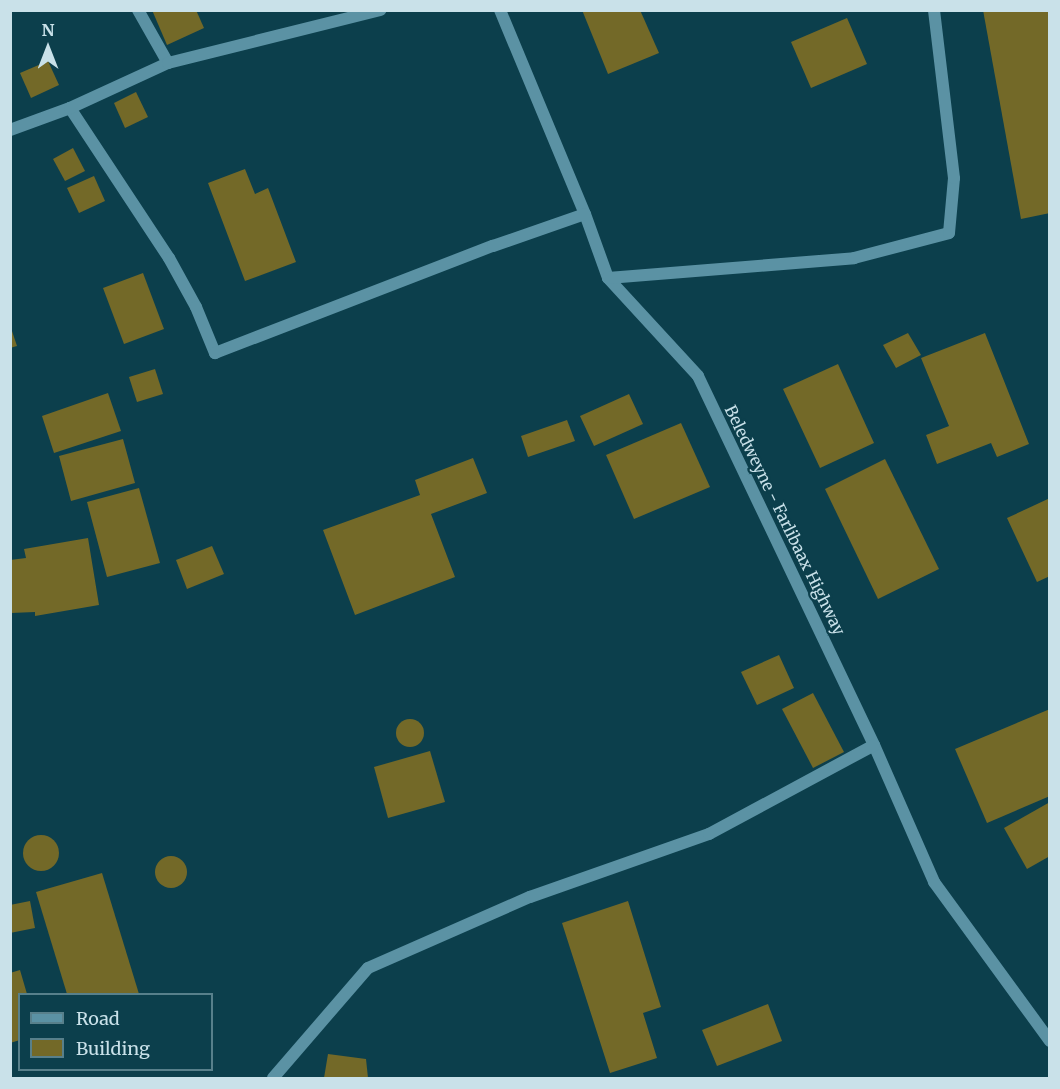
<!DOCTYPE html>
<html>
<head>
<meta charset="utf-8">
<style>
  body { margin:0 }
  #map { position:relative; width:1060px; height:1089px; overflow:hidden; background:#0c3f4c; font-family:Merriweather,serif }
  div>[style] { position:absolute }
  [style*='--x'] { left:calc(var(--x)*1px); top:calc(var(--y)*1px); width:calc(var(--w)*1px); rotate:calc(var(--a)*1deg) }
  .building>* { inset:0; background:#736928 }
  .round { border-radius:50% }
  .minor>* { height:12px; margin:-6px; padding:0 6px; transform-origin:6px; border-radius:6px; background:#5b92a4 }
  span { translate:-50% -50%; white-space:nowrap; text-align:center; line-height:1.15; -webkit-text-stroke:4.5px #0c3f4c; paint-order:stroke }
  .street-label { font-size:16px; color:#c9e1e9 }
  .frame { position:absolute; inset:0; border:12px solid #c9e1e9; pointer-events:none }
  .legend { position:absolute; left:18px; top:993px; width:195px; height:78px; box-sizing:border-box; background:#0c3f4c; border:2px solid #58808b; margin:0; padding:8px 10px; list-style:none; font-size:18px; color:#c9e1e9 }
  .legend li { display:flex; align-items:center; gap:12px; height:30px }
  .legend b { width:30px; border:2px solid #58808b }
  .north { position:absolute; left:18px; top:18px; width:60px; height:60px; -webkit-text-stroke:4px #0c3f4c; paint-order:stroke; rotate:0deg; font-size:16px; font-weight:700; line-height:24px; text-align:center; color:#c9e1e9 }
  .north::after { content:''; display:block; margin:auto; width:21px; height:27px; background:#c9e1e9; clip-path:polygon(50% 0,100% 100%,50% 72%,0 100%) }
</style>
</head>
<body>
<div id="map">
  <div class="building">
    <div style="clip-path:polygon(152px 10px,196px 10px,204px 28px,167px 45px)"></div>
    <div style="clip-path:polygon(582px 10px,640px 10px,659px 53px,608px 74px)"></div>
    <div style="clip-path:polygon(983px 10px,1050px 10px,1050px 213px,1021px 219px)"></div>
    <div style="clip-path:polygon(847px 18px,867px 64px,811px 88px,791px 42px)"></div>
    <div style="clip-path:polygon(48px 61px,59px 85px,31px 98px,20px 73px)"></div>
    <div style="clip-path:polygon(136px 92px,148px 117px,125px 128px,114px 103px)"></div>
    <div style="clip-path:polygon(73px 148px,85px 171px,65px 181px,53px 159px)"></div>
    <div style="clip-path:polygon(245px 169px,255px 194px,268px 188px,296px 262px,245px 281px,208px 183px)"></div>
    <div style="clip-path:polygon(94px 176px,105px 201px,79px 213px,67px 188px)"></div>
    <div style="clip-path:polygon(143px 273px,164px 329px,124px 344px,103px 288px)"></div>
    <div style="clip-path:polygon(11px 328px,17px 346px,10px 348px,10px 329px)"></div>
    <div style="clip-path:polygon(908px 333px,921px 355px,896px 368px,883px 345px)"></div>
    <div style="clip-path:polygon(985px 333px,1029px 444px,997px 457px,991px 443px,937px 464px,926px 435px,949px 426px,921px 358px)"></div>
    <div style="clip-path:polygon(838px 364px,874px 443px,820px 468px,783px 389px)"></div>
    <div style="clip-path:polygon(155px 369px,163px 394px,137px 402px,129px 377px)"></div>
    <div style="clip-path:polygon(108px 393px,121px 431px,54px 453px,42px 416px)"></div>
    <div style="clip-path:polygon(629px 394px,643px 424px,594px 446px,580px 416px)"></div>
    <div style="clip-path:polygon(567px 420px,575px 441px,528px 457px,521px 436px)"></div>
    <div style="clip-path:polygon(681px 423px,710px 487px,634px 519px,606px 455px)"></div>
    <div style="clip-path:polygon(123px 439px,135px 483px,71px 501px,59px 456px)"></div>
    <div style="clip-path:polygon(473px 458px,487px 493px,431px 514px,455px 577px,355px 615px,323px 530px,420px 495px,415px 480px)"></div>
    <div style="clip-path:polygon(885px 459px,939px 569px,878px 599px,825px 489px)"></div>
    <div style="clip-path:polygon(139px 488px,160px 563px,107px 577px,87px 502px)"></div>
    <div style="clip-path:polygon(1050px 498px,1050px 576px,1037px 582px,1007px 518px)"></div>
    <div style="clip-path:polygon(88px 538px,99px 605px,35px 616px,35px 612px,11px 613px,10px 560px,26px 558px,24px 549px)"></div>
    <div style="clip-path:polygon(212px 546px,224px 574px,187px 589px,176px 560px)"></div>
    <div style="clip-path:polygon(779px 655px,794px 688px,757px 705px,741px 672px)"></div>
    <div style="clip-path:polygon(813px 693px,844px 752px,813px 768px,782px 709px)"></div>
    <div style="clip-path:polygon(1050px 709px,1050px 796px,987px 823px,955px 749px)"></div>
    <div class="round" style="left:396px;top:719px;width:28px;height:28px"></div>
    <div style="clip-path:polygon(430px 751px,445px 802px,388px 818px,374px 767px)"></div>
    <div style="clip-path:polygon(1050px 802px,1050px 856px,1027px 869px,1004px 828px)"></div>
    <div class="round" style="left:23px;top:835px;width:36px;height:36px"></div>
    <div class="round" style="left:155px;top:856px;width:32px;height:32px"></div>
    <div style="clip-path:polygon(102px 873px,139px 994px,67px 994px,36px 892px)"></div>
    <div style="clip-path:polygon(30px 901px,35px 928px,10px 933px,10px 905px)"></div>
    <div style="clip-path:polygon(628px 901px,661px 1007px,643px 1013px,657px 1058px,610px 1073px,562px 923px)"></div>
    <div style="clip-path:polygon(20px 970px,27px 994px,20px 994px,20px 1040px,10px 1043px,10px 973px)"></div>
    <div style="clip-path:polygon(768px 1004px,782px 1041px,717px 1066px,702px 1030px)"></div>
    <div style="clip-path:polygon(328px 1054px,366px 1059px,368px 1078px,324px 1078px)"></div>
  </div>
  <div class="minor">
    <div style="--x:138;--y:10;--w:61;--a:60.5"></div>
    <div style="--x:500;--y:10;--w:221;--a:67.4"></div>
    <div style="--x:585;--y:214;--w:68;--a:70.2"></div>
    <div style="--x:608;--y:278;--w:133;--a:47.4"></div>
    <div style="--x:698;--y:376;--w:409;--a:64.5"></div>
    <div style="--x:874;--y:745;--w:150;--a:66.3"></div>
    <div style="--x:934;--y:882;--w:197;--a:53.9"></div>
    <div style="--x:70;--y:108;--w:180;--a:56.6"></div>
    <div style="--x:169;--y:258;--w:56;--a:61.1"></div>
    <div style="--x:196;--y:307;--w:50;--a:67.6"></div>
    <div style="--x:215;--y:353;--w:298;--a:-21.1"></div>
    <div style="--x:493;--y:246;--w:97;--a:-19.2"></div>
    <div style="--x:10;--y:130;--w:64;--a:-20.1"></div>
    <div style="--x:70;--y:108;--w:108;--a:-24.7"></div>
    <div style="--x:168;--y:63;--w:219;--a:-14"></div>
    <div style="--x:608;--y:278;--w:247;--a:-4.6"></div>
    <div style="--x:854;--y:258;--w:98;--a:-14.7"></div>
    <div style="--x:949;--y:233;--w:55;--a:-84.8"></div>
    <div style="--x:954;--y:178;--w:169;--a:-96.8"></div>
    <div style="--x:273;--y:1078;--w:145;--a:-49.2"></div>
    <div style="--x:368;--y:968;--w:177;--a:-23.7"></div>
    <div style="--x:530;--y:897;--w:190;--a:-19.4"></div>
    <div style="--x:709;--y:834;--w:187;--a:-28.3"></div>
  </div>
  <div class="street-label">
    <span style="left:785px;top:520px;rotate:64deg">Beledweyne - Farlibaax Highway</span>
  </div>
  <div class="frame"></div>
  <ul class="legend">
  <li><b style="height:8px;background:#5b92a4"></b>Road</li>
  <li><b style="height:16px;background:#736928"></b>Building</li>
  </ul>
  <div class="north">N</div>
</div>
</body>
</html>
